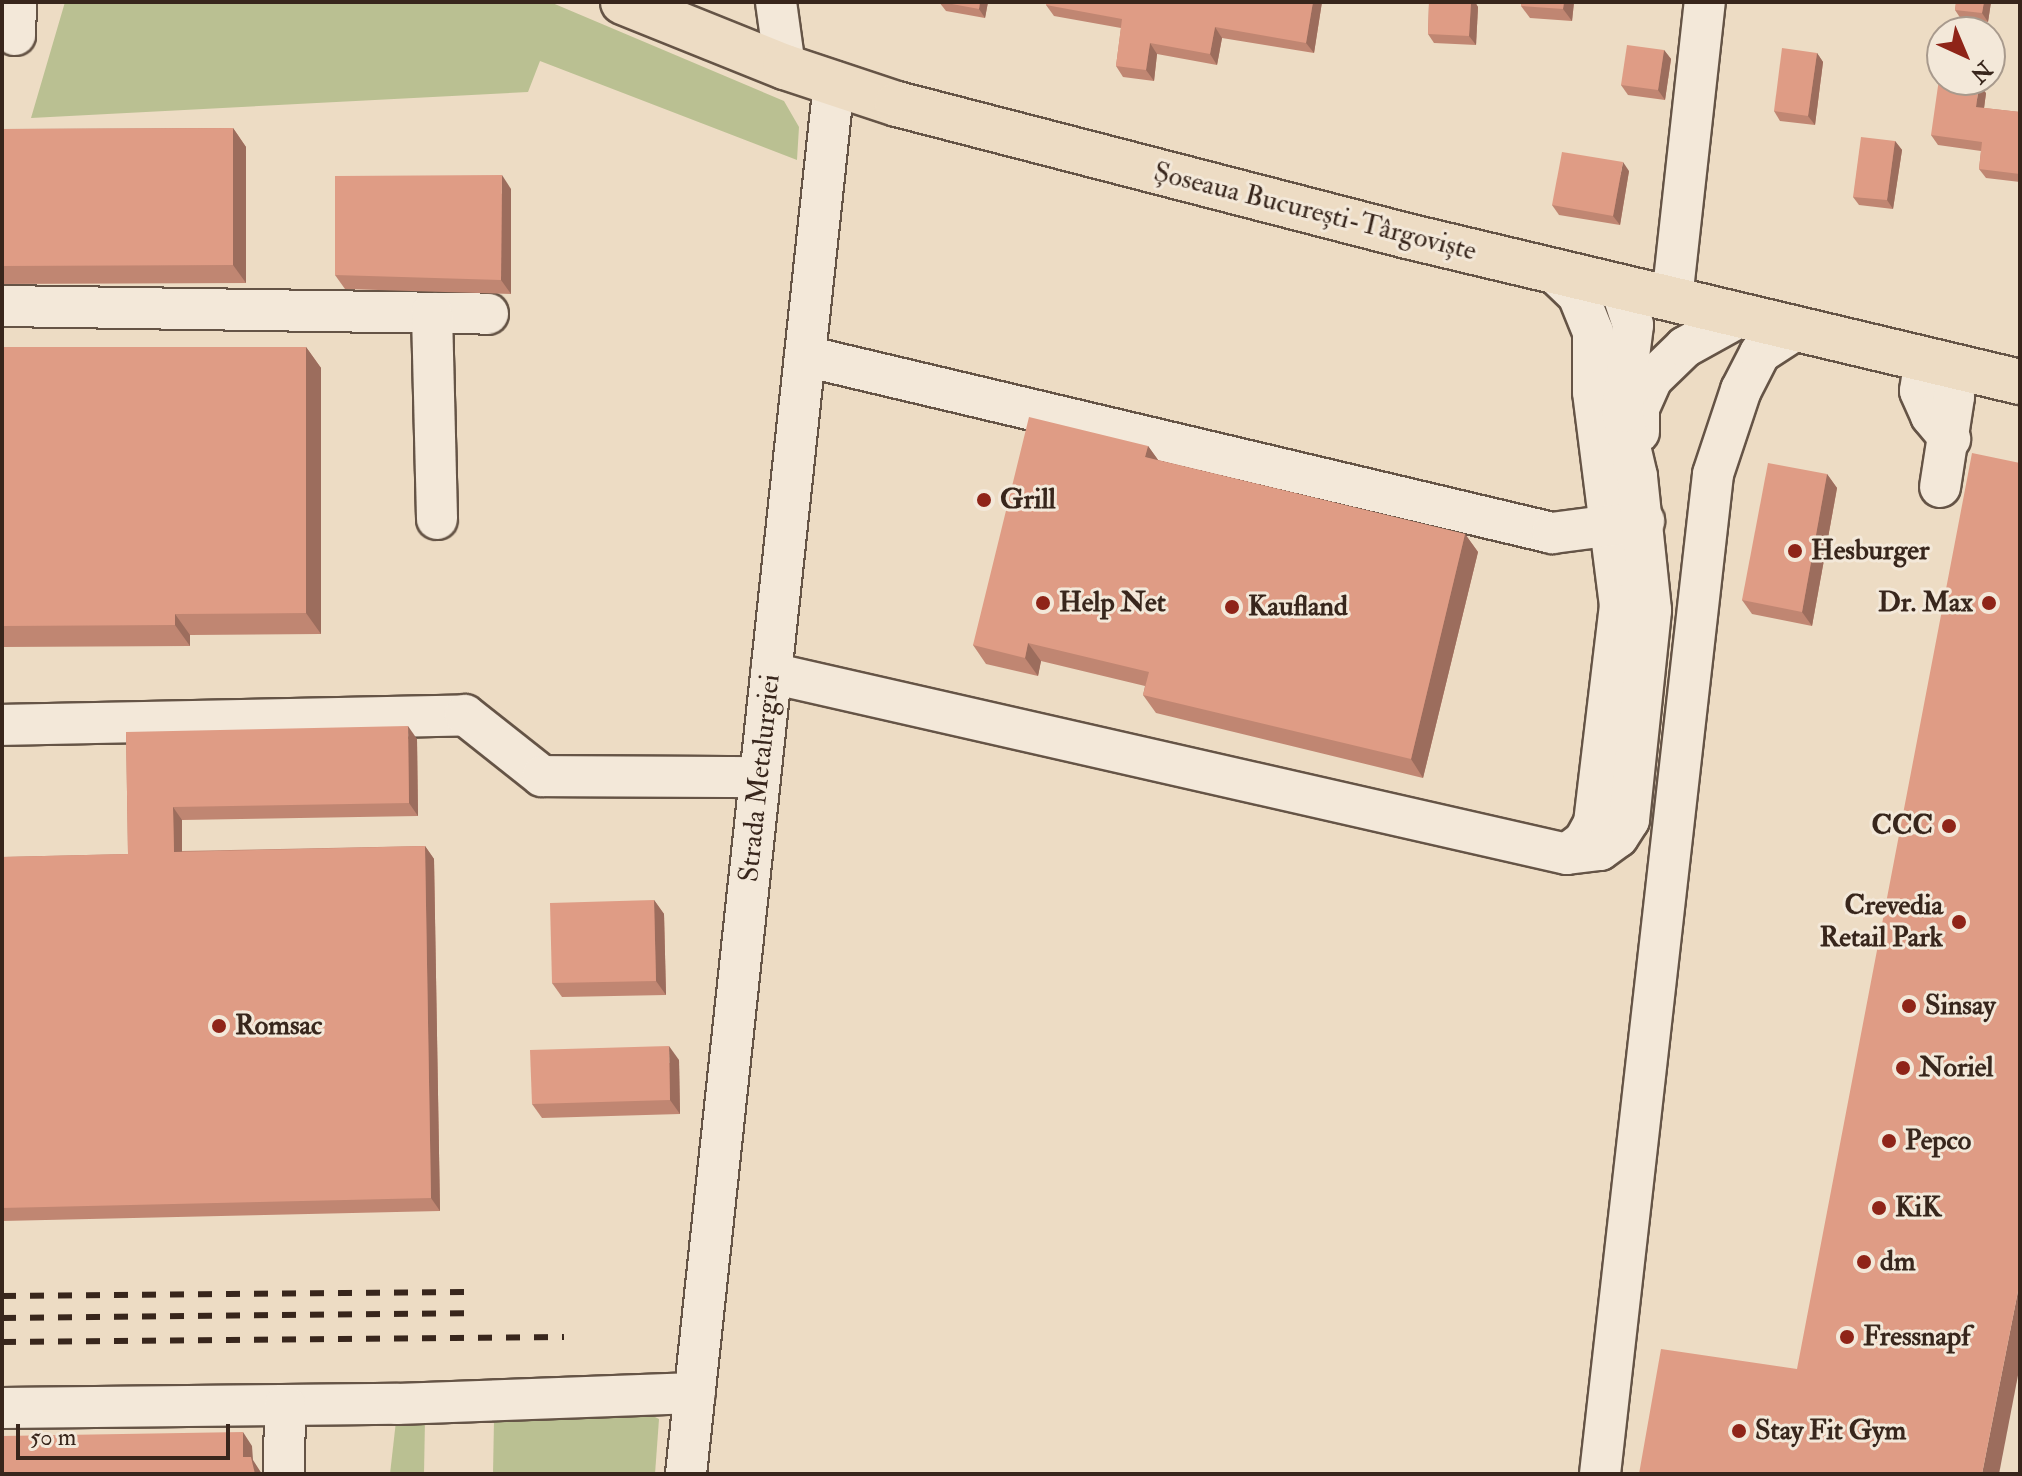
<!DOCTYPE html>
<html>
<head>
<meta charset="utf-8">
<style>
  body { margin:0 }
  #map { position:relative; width:2022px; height:1476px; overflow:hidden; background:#eddcc4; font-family:"IM FELL Double Pica",serif }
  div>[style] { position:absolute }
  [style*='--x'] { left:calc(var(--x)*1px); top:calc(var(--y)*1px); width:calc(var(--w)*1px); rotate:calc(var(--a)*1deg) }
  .green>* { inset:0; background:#bac092 }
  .roads { filter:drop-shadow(2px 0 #655446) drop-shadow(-2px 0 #655446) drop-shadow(0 2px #655446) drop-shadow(0 -2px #655446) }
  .minor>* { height:40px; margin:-20px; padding:0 20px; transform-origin:20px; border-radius:20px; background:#f3e8d9 }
  .major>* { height:44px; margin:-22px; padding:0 22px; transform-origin:22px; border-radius:22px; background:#eddcc4 }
  .rail>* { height:6px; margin-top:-3px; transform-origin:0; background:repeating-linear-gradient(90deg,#38261c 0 14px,transparent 0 28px) }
  .wall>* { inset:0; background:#c08672 }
  .shaded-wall>* { inset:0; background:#9c6d5d }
  .building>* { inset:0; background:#df9c85 }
  .dots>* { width:22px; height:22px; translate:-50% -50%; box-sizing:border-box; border:4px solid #f3e8d9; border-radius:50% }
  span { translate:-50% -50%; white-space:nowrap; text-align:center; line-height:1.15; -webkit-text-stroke:6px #f3e8d9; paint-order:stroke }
  .street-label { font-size:28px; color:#38261c }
  .poi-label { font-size:28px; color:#38261c; font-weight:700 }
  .left { translate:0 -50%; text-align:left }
  .right { translate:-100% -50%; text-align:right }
  .frame { position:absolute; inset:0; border:4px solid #38261c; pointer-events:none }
  .north { position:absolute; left:1926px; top:16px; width:80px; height:80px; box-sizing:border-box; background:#f3e8d9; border:2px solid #a89a8d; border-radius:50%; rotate:136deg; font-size:22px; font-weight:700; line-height:32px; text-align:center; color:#38261c }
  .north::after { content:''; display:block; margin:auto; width:28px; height:36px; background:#8f2418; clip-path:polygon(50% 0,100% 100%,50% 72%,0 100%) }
  .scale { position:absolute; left:16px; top:1424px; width:214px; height:36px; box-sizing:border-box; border:4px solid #38261c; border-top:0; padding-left:10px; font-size:24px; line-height:28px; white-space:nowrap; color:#38261c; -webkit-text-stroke:6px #f3e8d9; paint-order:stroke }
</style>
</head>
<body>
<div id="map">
  <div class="green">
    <div style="clip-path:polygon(65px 2px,550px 2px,784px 101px,799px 127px,797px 160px,540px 61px,528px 92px,31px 118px)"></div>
    <div style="clip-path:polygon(653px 1416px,659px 1419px,655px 1474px,493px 1474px,494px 1420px)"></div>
    <div style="clip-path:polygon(425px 1419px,424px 1474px,390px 1474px,396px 1421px)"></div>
  </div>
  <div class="roads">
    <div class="minor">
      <div style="--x:776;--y:2;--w:66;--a:82.1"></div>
      <div style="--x:15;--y:35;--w:33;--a:-88"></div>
      <div style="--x:1554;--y:272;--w:33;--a:44"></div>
      <div style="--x:1578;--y:295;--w:40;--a:68"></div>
      <div style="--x:1593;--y:332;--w:60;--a:90"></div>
      <div style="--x:1593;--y:392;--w:215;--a:82.8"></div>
      <div style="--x:1620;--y:605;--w:220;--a:96.8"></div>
      <div style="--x:1594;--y:823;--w:21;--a:119"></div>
      <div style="--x:1584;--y:841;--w:21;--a:143"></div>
      <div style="--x:1672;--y:299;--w:299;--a:-83.7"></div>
      <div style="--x:2;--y:306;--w:486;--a:0.9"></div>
      <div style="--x:432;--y:313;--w:206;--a:88.6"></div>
      <div style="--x:805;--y:356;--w:768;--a:13.33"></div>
      <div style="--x:1552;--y:533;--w:93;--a:-7.4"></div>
      <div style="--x:1925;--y:359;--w:32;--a:99"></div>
      <div style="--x:1920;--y:391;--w:27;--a:66"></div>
      <div style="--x:1931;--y:416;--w:30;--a:50"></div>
      <div style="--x:1940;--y:363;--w:37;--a:68"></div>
      <div style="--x:1954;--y:397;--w:91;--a:98.8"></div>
      <div style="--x:1639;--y:432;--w:24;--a:-90"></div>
      <div style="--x:1639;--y:408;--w:32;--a:-66"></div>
      <div style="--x:1652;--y:379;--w:46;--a:-44.1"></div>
      <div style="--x:1685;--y:347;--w:64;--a:-29"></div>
      <div style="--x:771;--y:673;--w:816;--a:12.81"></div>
      <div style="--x:1567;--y:854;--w:33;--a:-7"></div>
      <div style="--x:1600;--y:850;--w:22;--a:-36"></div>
      <div style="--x:1618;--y:837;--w:20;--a:-57"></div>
      <div style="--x:1629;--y:820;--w:211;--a:-84"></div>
      <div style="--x:1651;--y:610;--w:135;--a:-96"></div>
      <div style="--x:1637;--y:476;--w:66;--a:-103.2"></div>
      <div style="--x:1622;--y:412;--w:88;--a:-82.8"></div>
      <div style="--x:1633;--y:325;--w:41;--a:-108.4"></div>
      <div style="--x:2;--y:725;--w:463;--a:-1.2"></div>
      <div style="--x:465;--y:715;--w:98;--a:38.4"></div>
      <div style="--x:542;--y:776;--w:218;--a:0.3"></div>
      <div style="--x:2;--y:1408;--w:395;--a:-0.6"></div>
      <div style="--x:397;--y:1404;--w:298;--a:-2.1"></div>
      <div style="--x:284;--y:1474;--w:69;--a:-89.2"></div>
      <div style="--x:686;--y:1474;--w:1400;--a:-83.93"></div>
      <div style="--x:1600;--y:1474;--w:1006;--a:-83.55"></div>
      <div style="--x:1713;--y:474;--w:89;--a:-71.6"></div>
      <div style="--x:1741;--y:390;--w:42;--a:-62.8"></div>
      <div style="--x:1760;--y:353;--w:44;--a:-33"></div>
    </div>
    <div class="major">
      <div style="--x:623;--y:2;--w:175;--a:21.9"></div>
      <div style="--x:785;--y:67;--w:118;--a:18.3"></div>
      <div style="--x:897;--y:104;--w:527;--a:14.51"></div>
      <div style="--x:1407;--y:236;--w:630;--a:13.4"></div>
    </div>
  </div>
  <div class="rail">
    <div style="--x:2;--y:1296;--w:463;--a:-0.5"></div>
    <div style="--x:2;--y:1318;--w:463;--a:-0.6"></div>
    <div style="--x:2;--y:1342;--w:562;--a:-0.51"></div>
  </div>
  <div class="wall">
    <div style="clip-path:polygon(939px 2px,988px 2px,985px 18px,946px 11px)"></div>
    <div style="clip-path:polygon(1185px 2px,1322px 2px,1314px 53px,1222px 38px,1217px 65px,1157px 54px,1154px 81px,1123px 77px,1116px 66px,1121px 28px,1054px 16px,1046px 5px,1185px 4px)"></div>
    <div style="clip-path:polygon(1429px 2px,1475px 2px,1478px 7px,1476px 45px,1434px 43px,1428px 34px)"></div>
    <div style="clip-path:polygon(1574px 2px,1572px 21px,1530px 18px,1521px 6px)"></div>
    <div style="clip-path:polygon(1949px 2px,1991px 2px,1988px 22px,1961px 19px,1955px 10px,1956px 3px)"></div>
    <div style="clip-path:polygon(1664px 50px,1671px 59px,1665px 100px,1628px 95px,1621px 85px)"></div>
    <div style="clip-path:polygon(1817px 53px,1823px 62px,1815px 125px,1780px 121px,1774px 111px)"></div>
    <div style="clip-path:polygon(1986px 93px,1984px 108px,2020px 112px,2020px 182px,1986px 178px,1979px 169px,1981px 151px,1938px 145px,1931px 135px)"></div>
    <div style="clip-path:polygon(233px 128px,246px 147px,246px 283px,2px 284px,2px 129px)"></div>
    <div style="clip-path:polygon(1895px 141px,1902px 150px,1893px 209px,1859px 205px,1853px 197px)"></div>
    <div style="clip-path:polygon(1629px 171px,1620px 225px,1559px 215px,1552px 205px)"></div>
    <div style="clip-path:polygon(511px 189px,511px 294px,345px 289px,335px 275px)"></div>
    <div style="clip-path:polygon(2px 340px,4px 342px,4px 347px,306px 347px,321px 368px,321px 634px,190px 635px,190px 646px,2px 647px)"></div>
    <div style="clip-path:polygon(1148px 446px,1158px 460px,1465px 534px,1478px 552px,1423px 778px,1156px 713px,1143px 695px,1145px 686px,1041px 661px,1038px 676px,986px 664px,973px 645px)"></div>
    <div style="clip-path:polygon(1827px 474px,1837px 488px,1812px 626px,1752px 614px,1742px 600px)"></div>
    <div style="clip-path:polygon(126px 732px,417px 739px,418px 816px,182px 820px,182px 851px,425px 846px,434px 859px,440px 1211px,2px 1221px,2px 857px,128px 854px)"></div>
    <div style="clip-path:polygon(654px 900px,664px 914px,666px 995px,562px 997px,552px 983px)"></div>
    <div style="clip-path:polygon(679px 1060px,680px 1114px,542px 1118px,532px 1104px)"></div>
  </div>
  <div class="shaded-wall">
    <div style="clip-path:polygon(980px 2px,988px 2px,985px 18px,979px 9px)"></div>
    <div style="clip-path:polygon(1313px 2px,1322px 2px,1314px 53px,1306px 43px)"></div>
    <div style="clip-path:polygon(1471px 2px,1475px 2px,1478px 7px,1476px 45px,1469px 36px)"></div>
    <div style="clip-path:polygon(1564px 2px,1574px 2px,1572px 21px,1563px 9px)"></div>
    <div style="clip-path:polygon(1984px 2px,1991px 2px,1988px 22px,1982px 13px)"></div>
    <div style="clip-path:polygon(1215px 27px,1222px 38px,1217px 65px,1210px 54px)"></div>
    <div style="clip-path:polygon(1150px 43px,1157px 54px,1154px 81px,1146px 70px)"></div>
    <div style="clip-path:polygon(1664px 50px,1671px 59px,1665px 100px,1658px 90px)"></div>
    <div style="clip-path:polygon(1817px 53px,1823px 62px,1815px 125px,1808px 116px)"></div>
    <div style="clip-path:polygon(1979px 84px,1986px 93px,1983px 116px,1976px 107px)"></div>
    <div style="clip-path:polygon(233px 128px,246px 147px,246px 283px,233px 265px)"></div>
    <div style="clip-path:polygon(1895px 141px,1902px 150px,1893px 209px,1887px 200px)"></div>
    <div style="clip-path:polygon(1623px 162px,1629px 171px,1620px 225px,1613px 216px)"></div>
    <div style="clip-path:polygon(502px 175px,511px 189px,511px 294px,501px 280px)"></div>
    <div style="clip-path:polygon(306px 347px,321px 368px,321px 634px,306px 613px)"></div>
    <div style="clip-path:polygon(1148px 446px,1161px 464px,1145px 457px)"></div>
    <div style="clip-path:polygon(1827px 474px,1837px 488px,1812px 626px,1802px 612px)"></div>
    <div style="clip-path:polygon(1465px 534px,1478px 552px,1423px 778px,1411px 759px)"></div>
    <div style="clip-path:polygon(175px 614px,190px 635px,190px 646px,175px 625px)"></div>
    <div style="clip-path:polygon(1028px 643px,1041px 661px,1038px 676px,1025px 658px)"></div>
    <div style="clip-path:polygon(408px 726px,417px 739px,418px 816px,409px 803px)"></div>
    <div style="clip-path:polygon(173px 807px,182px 820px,182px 864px,174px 852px)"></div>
    <div style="clip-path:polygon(425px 846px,434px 859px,440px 1211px,431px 1198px)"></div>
    <div style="clip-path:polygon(654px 900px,664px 914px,666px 995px,656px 981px)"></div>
    <div style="clip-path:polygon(669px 1046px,679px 1060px,680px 1114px,670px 1100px)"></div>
    <div style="clip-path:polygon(2020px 1281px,2020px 1365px,1999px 1474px,1982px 1474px)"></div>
    <div style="clip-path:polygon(243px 1432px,252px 1446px,253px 1460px,262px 1474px,255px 1474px,243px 1457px)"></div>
  </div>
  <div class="building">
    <div style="clip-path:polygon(941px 2px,980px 2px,979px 9px)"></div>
    <div style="clip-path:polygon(1046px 2px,1167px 2px,1185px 4px,1185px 2px,1313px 2px,1306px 43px,1215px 27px,1210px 54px,1150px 43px,1146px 70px,1116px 66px,1122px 19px,1046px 5px)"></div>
    <div style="clip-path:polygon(1429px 2px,1471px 2px,1469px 36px,1428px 34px)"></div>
    <div style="clip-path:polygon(1521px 2px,1564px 2px,1563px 9px,1521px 6px)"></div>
    <div style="clip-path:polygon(1956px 2px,1984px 2px,1982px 13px,1955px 10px)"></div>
    <div style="clip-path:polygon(1627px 45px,1664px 50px,1658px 90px,1621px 85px)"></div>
    <div style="clip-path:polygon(1782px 48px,1817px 53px,1808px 116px,1774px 111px)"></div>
    <div style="clip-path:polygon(1939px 79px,1979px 84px,1976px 107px,2020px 112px,2020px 174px,1979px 169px,1982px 142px,1931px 135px)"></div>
    <div style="clip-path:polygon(233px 128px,233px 265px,2px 266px,2px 129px)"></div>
    <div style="clip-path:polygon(1861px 137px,1895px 141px,1887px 200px,1853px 197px)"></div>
    <div style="clip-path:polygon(1562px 152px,1623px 162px,1613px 216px,1552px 205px)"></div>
    <div style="clip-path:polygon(502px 175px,501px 280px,335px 275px,335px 176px)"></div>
    <div style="clip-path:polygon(2px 347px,306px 347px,306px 613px,175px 614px,175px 625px,2px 626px)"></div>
    <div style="clip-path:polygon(1029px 417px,1148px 446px,1145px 457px,1465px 534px,1411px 759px,1143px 695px,1149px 672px,1028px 643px,1025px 658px,973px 645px)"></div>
    <div style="clip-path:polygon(1972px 453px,2020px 463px,2020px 1281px,1982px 1474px,1639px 1474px,1661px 1349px,1797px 1369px)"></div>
    <div style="clip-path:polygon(1768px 463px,1827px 474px,1802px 612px,1742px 600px)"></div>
    <div style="clip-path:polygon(408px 726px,409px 803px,173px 807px,174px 852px,425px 846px,431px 1198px,2px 1208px,2px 857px,128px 854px,126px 732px)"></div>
    <div style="clip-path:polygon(654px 900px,656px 981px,552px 983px,550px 903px)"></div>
    <div style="clip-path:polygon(669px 1046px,670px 1100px,532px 1104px,530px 1050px)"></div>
    <div style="clip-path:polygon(243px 1432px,243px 1457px,251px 1457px,255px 1474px,2px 1474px,2px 1436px)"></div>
  </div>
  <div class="dots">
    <div style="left:984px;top:500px;background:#8f2418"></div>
    <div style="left:1795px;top:551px;background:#8f2418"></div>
    <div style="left:1043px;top:603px;background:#8f2418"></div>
    <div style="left:1989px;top:603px;background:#8f2418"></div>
    <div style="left:1232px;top:607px;background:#8f2418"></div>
    <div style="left:1949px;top:826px;background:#8f2418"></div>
    <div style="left:1959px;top:922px;background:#8f2418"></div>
    <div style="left:1909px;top:1006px;background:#8f2418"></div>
    <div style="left:219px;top:1026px;background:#8f2418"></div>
    <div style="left:1903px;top:1068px;background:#8f2418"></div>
    <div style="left:1889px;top:1141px;background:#8f2418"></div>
    <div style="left:1879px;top:1208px;background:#8f2418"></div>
    <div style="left:1864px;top:1262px;background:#8f2418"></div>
    <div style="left:1847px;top:1337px;background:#8f2418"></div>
    <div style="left:1739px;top:1431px;background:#8f2418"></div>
  </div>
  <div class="street-label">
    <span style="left:1315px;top:212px;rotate:14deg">Șoseaua București-Târgoviște</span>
    <span style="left:760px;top:778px;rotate:-84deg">Strada Metalurgiei</span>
  </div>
  <div class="poi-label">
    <span class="left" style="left:1000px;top:500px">Grill</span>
    <span class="left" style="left:1811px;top:551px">Hesburger</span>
    <span class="left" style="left:1059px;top:603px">Help Net</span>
    <span class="right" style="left:1973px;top:603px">Dr. Max</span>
    <span class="left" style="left:1248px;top:607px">Kaufland</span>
    <span class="right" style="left:1933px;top:826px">CCC</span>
    <span class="right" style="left:1943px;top:922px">Crevedia<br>Retail Park</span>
    <span class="left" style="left:1925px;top:1006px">Sinsay</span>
    <span class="left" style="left:235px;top:1026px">Romsac</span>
    <span class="left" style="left:1919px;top:1068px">Noriel</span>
    <span class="left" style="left:1905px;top:1141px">Pepco</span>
    <span class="left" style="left:1895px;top:1208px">KiK</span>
    <span class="left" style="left:1880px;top:1262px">dm</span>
    <span class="left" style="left:1863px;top:1337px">Fressnapf</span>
    <span class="left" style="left:1755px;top:1431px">Stay Fit Gym</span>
  </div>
  <div class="frame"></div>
  <div class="north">N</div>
  <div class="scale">50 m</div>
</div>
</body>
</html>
